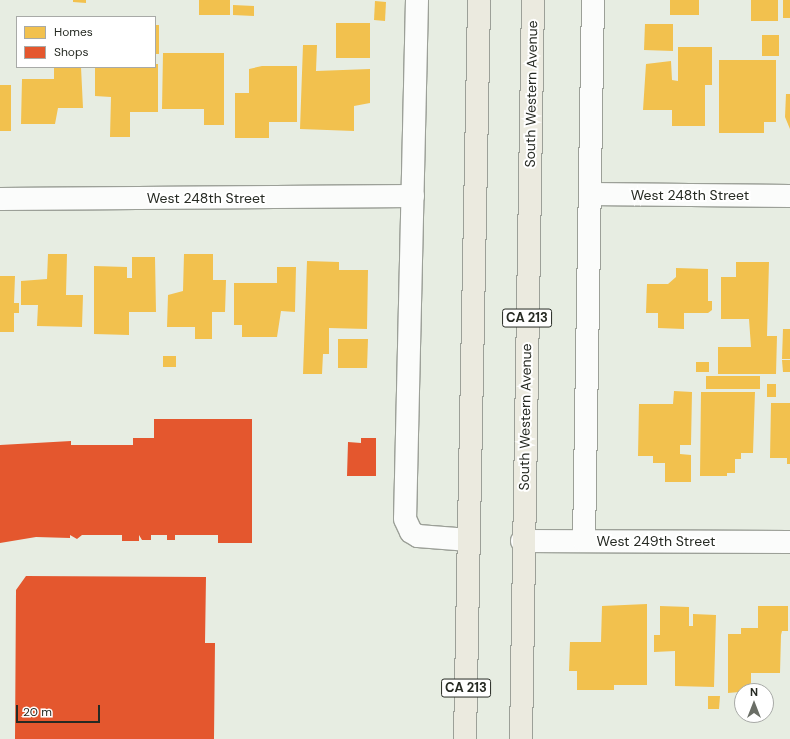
<!DOCTYPE html>
<html>
<head>
<meta charset="utf-8">
<style>
  body { margin:0 }
  #map { position:relative; width:790px; height:739px; overflow:hidden; background:#e7ede2; font-family:"DM Sans",sans-serif }
  div>[style] { position:absolute }
  [style*='--x'] { left:calc(var(--x)*1px); top:calc(var(--y)*1px); width:calc(var(--w)*1px); rotate:calc(var(--a)*1deg) }
  .homes>* { inset:0; background:#f2c14e }
  .shops>* { inset:0; background:#e4572e }
  .roads { filter:drop-shadow(1px 0 #9ca098) drop-shadow(-1px 0 #9ca098) drop-shadow(0 1px #9ca098) drop-shadow(0 -1px #9ca098) }
  .minor>* { height:22px; margin:-11px; padding:0 11px; transform-origin:11px; border-radius:11px; background:#fbfcfb }
  .primary>* { height:22px; margin:-11px; padding:0 11px; transform-origin:11px; border-radius:11px; background:#ebeadf }
  span { translate:-50% -50%; white-space:nowrap; text-align:center; line-height:1.15; -webkit-text-stroke:4px #fff; paint-order:stroke }
  .shield-label span { padding:1px 3px; background:#fff; border:1px solid; border-radius:3px; -webkit-text-stroke-width:0 }
  .shield-label { font-size:13px; color:#262a23; font-weight:700 }
  .street-label { font-size:14px; color:#262a23 }
  .legend { position:absolute; left:16px; top:16px; width:140px; height:52px; box-sizing:border-box; background:#fff; border:1px solid #a8aaa7; margin:0; padding:5px 7px; list-style:none; font-size:12px; color:#262a23 }
  .legend li { display:flex; align-items:center; gap:8px; height:20px }
  .legend b { width:20px; border:1px solid #a8aaa7 }
  .north { position:absolute; left:734px; top:683px; width:40px; height:40px; box-sizing:border-box; background:#fff; border:1px solid #a8aaa7; border-radius:50%; rotate:0deg; font-size:11px; font-weight:700; line-height:16px; text-align:center; color:#262a23 }
  .north::after { content:''; display:block; margin:auto; width:14px; height:18px; background:#6a6e66; clip-path:polygon(50% 0,100% 100%,50% 72%,0 100%) }
  .scale { position:absolute; left:16px; top:705px; width:84px; height:18px; box-sizing:border-box; border:2px solid #262a23; border-top:0; padding-left:5px; font-size:12px; line-height:14px; white-space:nowrap; color:#262a23; -webkit-text-stroke:3px #fff; paint-order:stroke }
</style>
</head>
<body>
<div id="map">
  <div class="homes">
    <div style="clip-path:polygon(73px 0,86px 0,86px 3px,73px 2px)"></div>
    <div style="clip-path:polygon(199px 0,230px 0,230px 15px,199px 15px)"></div>
    <div style="clip-path:polygon(670px 0,699px 0,699px 15px,670px 15px)"></div>
    <div style="clip-path:polygon(751px 0,778px 0,778px 21px,751px 21px)"></div>
    <div style="clip-path:polygon(783px 0,790px 0,790px 18px,783px 18px)"></div>
    <div style="clip-path:polygon(375px 1px,386px 2px,385px 21px,374px 20px)"></div>
    <div style="clip-path:polygon(233px 5px,254px 6px,254px 16px,233px 15px)"></div>
    <div style="clip-path:polygon(336px 23px,370px 23px,370px 58px,336px 58px)"></div>
    <div style="clip-path:polygon(645px 24px,673px 24px,673px 51px,644px 50px)"></div>
    <div style="clip-path:polygon(155px 25px,159px 25px,159px 54px,155px 54px)"></div>
    <div style="clip-path:polygon(762px 35px,779px 35px,779px 56px,762px 56px)"></div>
    <div style="clip-path:polygon(303px 45px,317px 45px,316px 71px,370px 69px,370px 103px,354px 106px,354px 131px,300px 129px)"></div>
    <div style="clip-path:polygon(678px 47px,712px 47px,712px 85px,705px 85px,705px 126px,672px 126px,672px 110px,643px 110px,646px 64px,671px 61px,672px 80px,678px 81px)"></div>
    <div style="clip-path:polygon(163px 53px,224px 53px,224px 125px,204px 125px,204px 109px,162px 109px)"></div>
    <div style="clip-path:polygon(719px 60px,776px 60px,776px 122px,764px 122px,764px 133px,719px 133px)"></div>
    <div style="clip-path:polygon(155px 64px,158px 64px,158px 112px,130px 112px,130px 137px,110px 137px,111px 97px,95px 96px,95px 67px,155px 67px)"></div>
    <div style="clip-path:polygon(262px 66px,297px 66px,297px 122px,269px 122px,269px 138px,235px 138px,235px 93px,249px 93px,249px 69px)"></div>
    <div style="clip-path:polygon(54px 67px,81px 67px,83px 108px,58px 108px,55px 124px,21px 124px,22px 79px,54px 79px)"></div>
    <div style="clip-path:polygon(0 85px,11px 85px,11px 131px,0 131px)"></div>
    <div style="clip-path:polygon(786px 94px,790px 94px,790px 129px,785px 117px)"></div>
    <div style="clip-path:polygon(48px 254px,67px 254px,66px 295px,83px 295px,82px 327px,37px 326px,38px 305px,21px 305px,21px 281px,47px 279px)"></div>
    <div style="clip-path:polygon(184px 254px,213px 254px,213px 280px,226px 280px,225px 312px,212px 312px,212px 339px,195px 339px,195px 327px,167px 327px,168px 295px,183px 291px)"></div>
    <div style="clip-path:polygon(132px 257px,155px 257px,156px 312px,129px 312px,129px 335px,94px 334px,94px 266px,127px 267px,127px 278px,132px 278px)"></div>
    <div style="clip-path:polygon(307px 261px,339px 262px,339px 270px,368px 270px,367px 329px,329px 328px,329px 354px,323px 354px,322px 374px,303px 374px)"></div>
    <div style="clip-path:polygon(736px 262px,769px 262px,767px 336px,777px 336px,776px 374px,718px 374px,718px 347px,751px 347px,749px 319px,721px 319px,721px 277px,736px 277px)"></div>
    <div style="clip-path:polygon(277px 267px,296px 267px,295px 312px,281px 311px,277px 337px,242px 337px,242px 325px,234px 325px,234px 283px,277px 283px)"></div>
    <div style="clip-path:polygon(676px 268px,708px 269px,708px 301px,712px 301px,712px 310px,708px 313px,684px 313px,684px 329px,658px 328px,658px 313px,646px 313px,647px 284px,668px 284px,676px 277px)"></div>
    <div style="clip-path:polygon(0 276px,15px 276px,14px 303px,19px 303px,19px 313px,14px 313px,14px 332px,0 332px)"></div>
    <div style="clip-path:polygon(783px 329px,790px 329px,790px 359px,782px 359px)"></div>
    <div style="clip-path:polygon(338px 339px,368px 339px,367px 368px,338px 368px)"></div>
    <div style="clip-path:polygon(163px 356px,176px 356px,176px 367px,163px 367px)"></div>
    <div style="clip-path:polygon(782px 360px,790px 360px,790px 372px,783px 372px)"></div>
    <div style="clip-path:polygon(696px 362px,709px 362px,709px 372px,696px 372px)"></div>
    <div style="clip-path:polygon(706px 376px,760px 376px,760px 389px,706px 389px)"></div>
    <div style="clip-path:polygon(767px 384px,776px 384px,776px 397px,767px 397px)"></div>
    <div style="clip-path:polygon(674px 391px,692px 392px,691px 445px,680px 445px,680px 454px,691px 455px,691px 482px,665px 482px,665px 463px,653px 463px,653px 456px,638px 456px,639px 404px,673px 404px)"></div>
    <div style="clip-path:polygon(701px 392px,755px 392px,753px 453px,741px 453px,741px 459px,735px 459px,735px 473px,727px 473px,727px 476px,700px 476px)"></div>
    <div style="clip-path:polygon(771px 403px,790px 403px,790px 464px,787px 464px,787px 458px,770px 458px)"></div>
    <div style="clip-path:polygon(647px 604px,647px 685px,614px 685px,614px 690px,577px 690px,577px 671px,569px 671px,570px 642px,601px 642px,602px 606px)"></div>
    <div style="clip-path:polygon(660px 606px,689px 607px,689px 626px,693px 626px,693px 614px,716px 615px,714px 687px,675px 686px,675px 651px,654px 652px,654px 635px,660px 635px)"></div>
    <div style="clip-path:polygon(758px 606px,788px 606px,788px 631px,782px 631px,781px 635px,780px 673px,751px 673px,751px 691px,728px 693px,728px 634px,741px 634px,741px 628px,758px 628px)"></div>
    <div style="clip-path:polygon(708px 696px,720px 696px,719px 709px,708px 709px)"></div>
  </div>
  <div class="shops">
    <div style="clip-path:polygon(154px 419px,252px 419px,252px 543px,218px 543px,218px 535px,175px 535px,175px 540px,167px 540px,167px 535px,151px 535px,151px 540px,142px 540px,139px 535px,139px 541px,122px 541px,122px 535px,82px 535px,77px 539px,70px 535px,70px 538px,36px 537px,0 543px,0 445px,71px 441px,71px 445px,133px 445px,133px 438px,154px 438px)"></div>
    <div style="clip-path:polygon(361px 438px,376px 438px,376px 476px,347px 476px,348px 442px,361px 443px)"></div>
    <div style="clip-path:polygon(26px 576px,206px 577px,205px 643px,215px 643px,214px 739px,15px 739px,16px 590px)"></div>
  </div>
  <div class="roads">
    <div class="minor">
      <div style="--x:417;--y:0;--w:519;--a:91.32"></div>
      <div style="--x:405;--y:519;--w:14;--a:65"></div>
      <div style="--x:411;--y:532;--w:8;--a:30"></div>
      <div style="--x:418;--y:536;--w:51;--a:4.5"></div>
      <div style="--x:590;--y:194;--w:200;--a:0.6"></div>
      <div style="--x:0;--y:199;--w:413;--a:-0.4"></div>
      <div style="--x:522;--y:541;--w:268;--a:0.2"></div>
      <div style="--x:584;--y:541;--w:541;--a:-89.05"></div>
    </div>
    <div class="primary">
      <div style="--x:465;--y:739;--w:739;--a:-88.91"></div>
      <div style="--x:521;--y:739;--w:739;--a:-89.07"></div>
    </div>
  </div>
  <div class="shield-label">
    <span style="left:527px;top:318px">CA 213</span>
    <span style="left:466px;top:688px">CA 213</span>
  </div>
  <div class="street-label">
    <span style="left:531px;top:94px;rotate:-89deg">South Western Avenue</span>
    <span style="left:690px;top:195px">West 248th Street</span>
    <span style="left:206px;top:198px">West 248th Street</span>
    <span style="left:525px;top:417px;rotate:-89deg">South Western Avenue</span>
    <span style="left:656px;top:541px">West 249th Street</span>
  </div>
  <ul class="legend">
  <li><b style="height:11px;background:#f2c14e"></b>Homes</li>
  <li><b style="height:11px;background:#e4572e"></b>Shops</li>
  </ul>
  <div class="north">N</div>
  <div class="scale">20 m</div>
</div>
</body>
</html>
